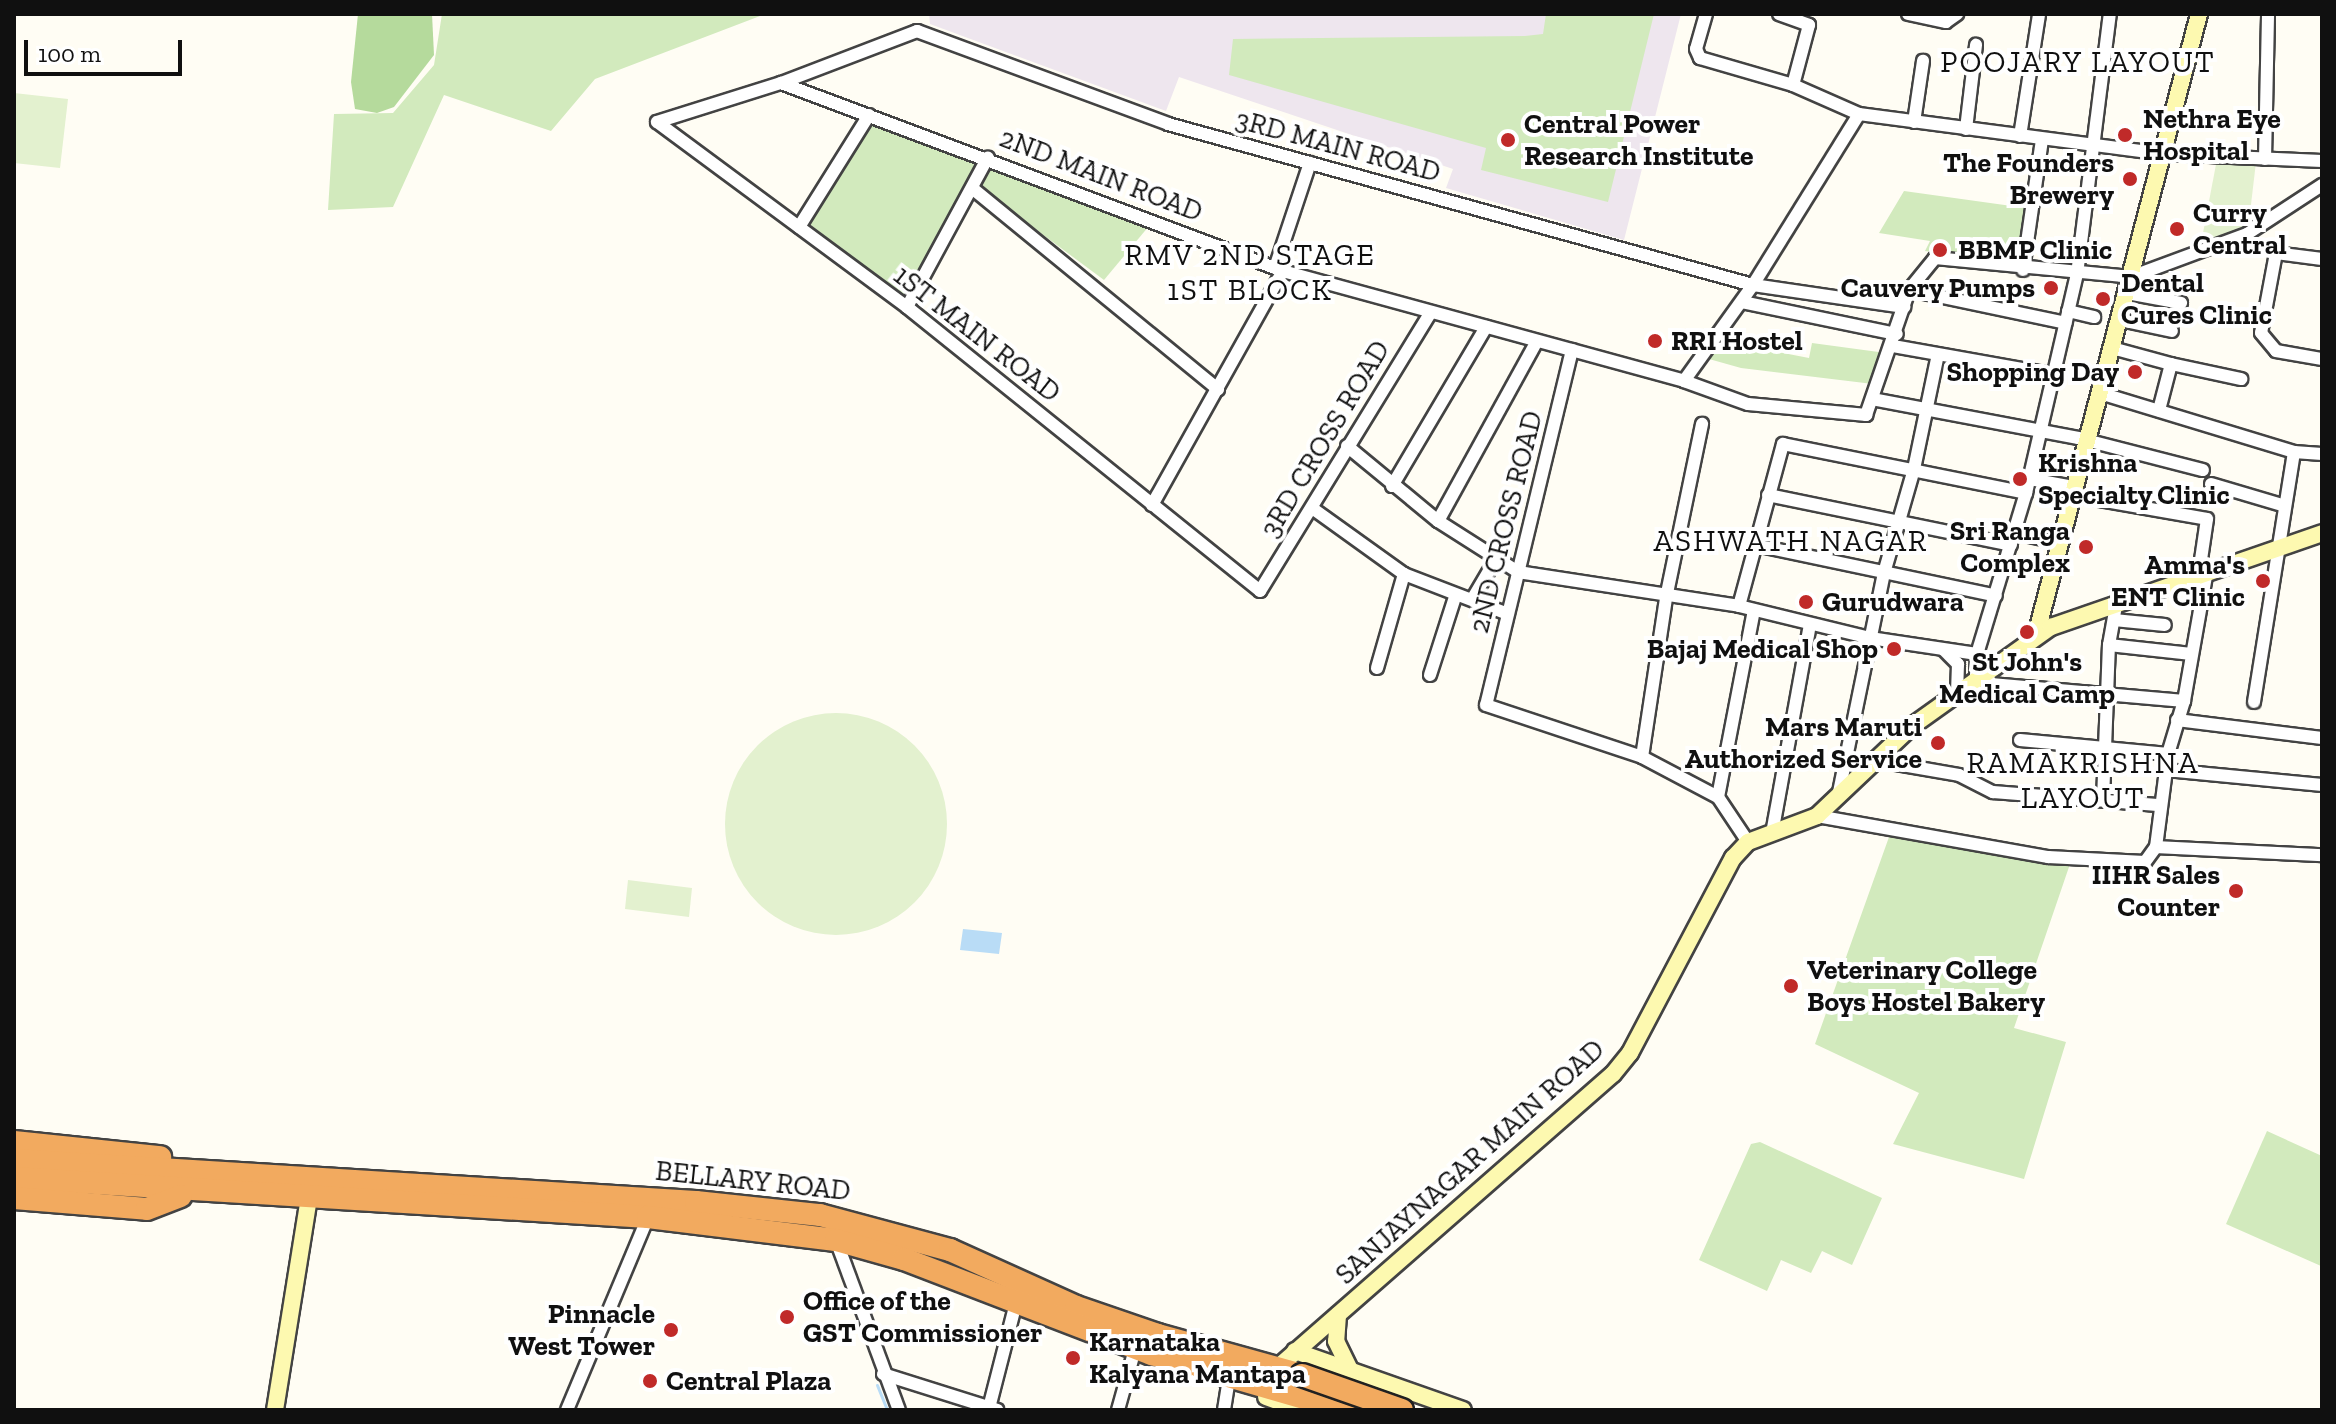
<!DOCTYPE html>
<html>
<head>
<meta charset="utf-8">
<style>
  body { margin:0 }
  #map { position:relative; width:2336px; height:1424px; overflow:hidden; background:#fffdf4; font-family:"Zilla Slab",serif }
  div>[style] { position:absolute }
  [style*='--x'] { left:calc(var(--x)*1px); top:calc(var(--y)*1px); width:calc(var(--w)*1px); rotate:calc(var(--a)*1deg) }
  .industrial>* { inset:0; background:#eee6ee }
  .green>* { inset:0; background:#d2eabd }
  .forest>* { inset:0; background:#b5da9c }
  .pitch>* { inset:0; background:#e3f1cf }
  .round { border-radius:50% }
  .water>* { inset:0; background:#b9dcf6 }
  .stream>* { height:3px; margin:-1.5px; padding:0 1.5px; transform-origin:1.5px; border-radius:1.5px; background:#b9dcf6 }
  .roads { filter:drop-shadow(2px 0 #434343) drop-shadow(-2px 0 #434343) drop-shadow(0 2px #434343) drop-shadow(0 -2px #434343) }
  .street>* { height:12px; margin:-6px; padding:0 6px; transform-origin:6px; border-radius:6px; background:#fff }
  .secondary>* { height:16px; margin:-8px; padding:0 8px; transform-origin:8px; border-radius:8px; background:#fdf9b0 }
  .highway>* { height:22px; margin:-11px; padding:0 11px; transform-origin:11px; border-radius:11px; background:#f2aa5f }
  .bridges { filter:drop-shadow(2px 0 #212121) drop-shadow(-2px 0 #212121) drop-shadow(0 2px #212121) drop-shadow(0 -2px #212121) }
  .highway-bridge>* { height:22px; margin:-11px; padding:0 11px; transform-origin:11px; border-radius:11px; background:#f2aa5f }
  .dots>* { width:22px; height:22px; translate:-50% -50%; box-sizing:border-box; border:4px solid #fff; border-radius:50% }
  span { translate:-50% -50%; white-space:nowrap; text-align:center; line-height:1.15; -webkit-text-stroke:8px #fff; paint-order:stroke }
  .poi-label { font-size:28px; color:#101010; font-weight:700 }
  .left { translate:0 -50%; text-align:left }
  .right { translate:-100% -50%; text-align:right }
  .street-label { font-size:28px; color:#101010 }
  .neighbourhood-label { font-size:30px; color:#101010; letter-spacing:2px }
  .frame { position:absolute; inset:0; border:16px solid #101010; pointer-events:none }
  .scale { position:absolute; left:24px; top:40px; width:158px; height:36px; box-sizing:border-box; border:4px solid #101010; border-top:0; padding-left:10px; font-size:24px; line-height:28px; white-space:nowrap; color:#101010; -webkit-text-stroke:6px #fff; paint-order:stroke }
</style>
</head>
<body>
<div id="map">
  <div class="industrial">
    <div style="clip-path:polygon(929px 14px,1681px 14px,1624px 240px,1446px 188px,1453px 169px,1179px 77px,1166px 111px,930px 24px)"></div>
  </div>
  <div class="green">
    <div style="clip-path:polygon(442px 14px,765px 14px,595px 79px,551px 131px,444px 95px,393px 207px,328px 210px,334px 114px,393px 113px,434px 65px)"></div>
    <div style="clip-path:polygon(1546px 14px,1654px 14px,1608px 202px,1481px 170px,1486px 148px,1229px 75px,1233px 39px,1525px 36px,1543px 34px)"></div>
    <div style="clip-path:polygon(872px 123px,978px 160px,905px 296px,809px 224px)"></div>
    <div style="clip-path:polygon(993px 161px,1149px 226px,1104px 280px,980px 188px)"></div>
    <div style="clip-path:polygon(1904px 191px,2026px 208px,2019px 263px,1925px 251px,1930px 241px,1879px 233px)"></div>
    <div style="clip-path:polygon(1722px 341px,1809px 358px,1812px 343px,1886px 353px,1873px 384px,1741px 368px,1709px 359px)"></div>
    <div style="clip-path:polygon(1889px 837px,2070px 864px,2014px 1028px,2066px 1042px,2024px 1179px,1893px 1144px,1919px 1093px,1815px 1044px)"></div>
    <div style="clip-path:polygon(2267px 1131px,2322px 1156px,2321px 1266px,2226px 1224px)"></div>
    <div style="clip-path:polygon(1760px 1142px,1882px 1198px,1852px 1265px,1822px 1251px,1811px 1273px,1781px 1260px,1767px 1291px,1699px 1260px,1751px 1144px)"></div>
  </div>
  <div class="forest">
    <div style="clip-path:polygon(358px 14px,432px 14px,434px 55px,394px 107px,377px 113px,355px 109px,351px 82px)"></div>
  </div>
  <div class="pitch">
    <div style="clip-path:polygon(14px 93px,68px 99px,60px 168px,14px 163px)"></div>
    <div style="clip-path:polygon(2217px 159px,2256px 162px,2248px 230px,2200px 249px)"></div>
    <div class="round" style="left:725px;top:713px;width:222px;height:222px"></div>
    <div style="clip-path:polygon(628px 880px,692px 888px,689px 917px,625px 909px)"></div>
  </div>
  <div class="water">
    <div style="clip-path:polygon(963px 929px,1002px 933px,999px 954px,960px 950px)"></div>
  </div>
  <div class="stream">
    <div style="--x:877;--y:1385;--w:27;--a:68"></div>
  </div>
  <div class="roads">
    <div class="street">
      <div style="--x:1706;--y:14;--w:36;--a:106"></div>
      <div style="--x:1696;--y:49;--w:10;--a:66"></div>
      <div style="--x:1700;--y:58;--w:97;--a:16.2"></div>
      <div style="--x:1793;--y:85;--w:72;--a:23.7"></div>
      <div style="--x:1779;--y:14;--w:32;--a:20"></div>
      <div style="--x:1809;--y:25;--w:62;--a:104.9"></div>
      <div style="--x:1908;--y:14;--w:39;--a:12"></div>
      <div style="--x:1946;--y:22;--w:14;--a:-36"></div>
      <div style="--x:781;--y:83;--w:536;--a:20.53"></div>
      <div style="--x:1283;--y:271;--w:416;--a:15.3"></div>
      <div style="--x:1684;--y:381;--w:68;--a:19.8"></div>
      <div style="--x:1748;--y:404;--w:119;--a:5.3"></div>
      <div style="--x:1866;--y:415;--w:132;--a:-71"></div>
      <div style="--x:1909;--y:290;--w:41;--a:-50.9"></div>
      <div style="--x:1935;--y:258;--w:197;--a:5.5"></div>
      <div style="--x:2131;--y:277;--w:124;--a:-20.3"></div>
      <div style="--x:2247;--y:234;--w:90;--a:-33.2"></div>
      <div style="--x:1859;--y:114;--w:307;--a:7.5"></div>
      <div style="--x:2163;--y:154;--w:159;--a:2.5"></div>
      <div style="--x:657;--y:122;--w:130;--a:-17.5"></div>
      <div style="--x:781;--y:83;--w:146;--a:-20.9"></div>
      <div style="--x:917;--y:31;--w:268;--a:20.3"></div>
      <div style="--x:1168;--y:124;--w:607;--a:15.39"></div>
      <div style="--x:1753;--y:285;--w:153;--a:8.3"></div>
      <div style="--x:657;--y:122;--w:311;--a:36.5"></div>
      <div style="--x:907;--y:307;--w:453;--a:38.8"></div>
      <div style="--x:1260;--y:591;--w:327;--a:-58.5"></div>
      <div style="--x:1914;--y:122;--w:62;--a:-81.6"></div>
      <div style="--x:1966;--y:129;--w:85;--a:-83.2"></div>
      <div style="--x:2020;--y:136;--w:123;--a:-81.1"></div>
      <div style="--x:2265;--y:159;--w:145;--a:-88.8"></div>
      <div style="--x:972;--y:188;--w:318;--a:39.3"></div>
      <div style="--x:799;--y:227;--w:132;--a:-58"></div>
      <div style="--x:2322;--y:259;--w:46;--a:-172.6"></div>
      <div style="--x:2276;--y:253;--w:81;--a:100.6"></div>
      <div style="--x:2261;--y:333;--w:23;--a:50"></div>
      <div style="--x:2276;--y:351;--w:47;--a:9.9"></div>
      <div style="--x:1275;--y:268;--w:111;--a:-71.6"></div>
      <div style="--x:2023;--y:270;--w:132;--a:-81.7"></div>
      <div style="--x:1909;--y:290;--w:160;--a:11.9"></div>
      <div style="--x:2127;--y:293;--w:55;--a:10.5"></div>
      <div style="--x:1742;--y:302;--w:158;--a:11.7"></div>
      <div style="--x:907;--y:307;--w:170;--a:-61.6"></div>
      <div style="--x:2068;--y:311;--w:27;--a:13"></div>
      <div style="--x:2120;--y:320;--w:53;--a:11.9"></div>
      <div style="--x:1893;--y:346;--w:165;--a:10.1"></div>
      <div style="--x:2112;--y:348;--w:61;--a:15.2"></div>
      <div style="--x:2171;--y:364;--w:48;--a:104.6"></div>
      <div style="--x:1572;--y:350;--w:365;--a:103.6"></div>
      <div style="--x:1486;--y:705;--w:164;--a:18.4"></div>
      <div style="--x:1642;--y:757;--w:86;--a:27.8"></div>
      <div style="--x:1718;--y:797;--w:54;--a:56.3"></div>
      <div style="--x:2171;--y:364;--w:72;--a:12.1"></div>
      <div style="--x:1684;--y:381;--w:118;--a:-54.3"></div>
      <div style="--x:1753;--y:285;--w:201;--a:-58.2"></div>
      <div style="--x:2100;--y:393;--w:203;--a:16.9"></div>
      <div style="--x:2294;--y:452;--w:28;--a:4"></div>
      <div style="--x:1872;--y:399;--w:210;--a:10.7"></div>
      <div style="--x:2078;--y:438;--w:129;--a:14.4"></div>
      <div style="--x:1347;--y:446;--w:118;--a:39.5"></div>
      <div style="--x:1438;--y:521;--w:95;--a:32.5"></div>
      <div style="--x:1518;--y:572;--w:224;--a:8.7"></div>
      <div style="--x:1739;--y:606;--w:135;--a:13.7"></div>
      <div style="--x:1870;--y:638;--w:108;--a:8.5"></div>
      <div style="--x:2030;--y:479;--w:44;--a:10.5"></div>
      <div style="--x:2211;--y:484;--w:74;--a:16.5"></div>
      <div style="--x:1392;--y:486;--w:185;--a:-59.4"></div>
      <div style="--x:1768;--y:495;--w:248;--a:11.6"></div>
      <div style="--x:2071;--y:495;--w:138;--a:10"></div>
      <div style="--x:2207;--y:519;--w:55;--a:98.4"></div>
      <div style="--x:1152;--y:505;--w:268;--a:-60.8"></div>
      <div style="--x:1312;--y:508;--w:113;--a:35.7"></div>
      <div style="--x:1404;--y:574;--w:111;--a:21"></div>
      <div style="--x:1438;--y:521;--w:205;--a:-61.2"></div>
      <div style="--x:2015;--y:533;--w:43;--a:12.1"></div>
      <div style="--x:1755;--y:545;--w:246;--a:11.9"></div>
      <div style="--x:1473;--y:598;--w:45;--a:-59.5"></div>
      <div style="--x:1739;--y:606;--w:168;--a:-74.8"></div>
      <div style="--x:1783;--y:444;--w:248;--a:11.4"></div>
      <div style="--x:2114;--y:620;--w:51;--a:5.6"></div>
      <div style="--x:2109;--y:645;--w:83;--a:6.2"></div>
      <div style="--x:1944;--y:650;--w:20;--a:45"></div>
      <div style="--x:1958;--y:664;--w:25;--a:92"></div>
      <div style="--x:1377;--y:668;--w:98;--a:-74"></div>
      <div style="--x:1984;--y:670;--w:16;--a:63"></div>
      <div style="--x:1991;--y:684;--w:194;--a:5"></div>
      <div style="--x:1430;--y:675;--w:82;--a:-72.2"></div>
      <div style="--x:1976;--y:675;--w:21;--a:-87"></div>
      <div style="--x:1977;--y:654;--w:168;--a:-73.1"></div>
      <div style="--x:2026;--y:493;--w:225;--a:-76.9"></div>
      <div style="--x:2077;--y:274;--w:262;--a:-82.8"></div>
      <div style="--x:2254;--y:702;--w:253;--a:-80.9"></div>
      <div style="--x:2177;--y:720;--w:146;--a:7.1"></div>
      <div style="--x:2020;--y:740;--w:149;--a:5.4"></div>
      <div style="--x:1642;--y:757;--w:161;--a:-81.4"></div>
      <div style="--x:1666;--y:598;--w:178;--a:-78.3"></div>
      <div style="--x:1873;--y:760;--w:87;--a:9.9"></div>
      <div style="--x:1959;--y:775;--w:38;--a:27"></div>
      <div style="--x:1993;--y:792;--w:168;--a:4.5"></div>
      <div style="--x:2166;--y:770;--w:157;--a:5.5"></div>
      <div style="--x:1718;--y:797;--w:190;--a:-79.1"></div>
      <div style="--x:1838;--y:797;--w:229;--a:-78.4"></div>
      <div style="--x:1884;--y:573;--w:108;--a:-73.9"></div>
      <div style="--x:1914;--y:469;--w:117;--a:-78.2"></div>
      <div style="--x:2103;--y:800;--w:155;--a:-87.8"></div>
      <div style="--x:2109;--y:645;--w:46;--a:-79.9"></div>
      <div style="--x:1817;--y:816;--w:235;--a:10.1"></div>
      <div style="--x:2048;--y:857;--w:97;--a:3"></div>
      <div style="--x:2145;--y:862;--w:19;--a:-54"></div>
      <div style="--x:2156;--y:847;--w:94;--a:-82.6"></div>
      <div style="--x:2168;--y:754;--w:55;--a:-73.2"></div>
      <div style="--x:2184;--y:701;--w:133;--a:-80"></div>
      <div style="--x:1773;--y:828;--w:207;--a:-79.7"></div>
      <div style="--x:2156;--y:847;--w:166;--a:2.8"></div>
      <div style="--x:836;--y:1240;--w:181;--a:69.7"></div>
      <div style="--x:883;--y:1374;--w:120;--a:17.5"></div>
      <div style="--x:989;--y:1408;--w:108;--a:-75.6"></div>
      <div style="--x:567;--y:1410;--w:209;--a:-67.2"></div>
      <div style="--x:1118;--y:1410;--w:63;--a:-74.4"></div>
      <div style="--x:1224;--y:1410;--w:32;--a:-81"></div>
    </div>
    <div class="secondary">
      <div style="--x:2036;--y:635;--w:642;--a:-75.29"></div>
      <div style="--x:1338;--y:1315;--w:26;--a:94"></div>
      <div style="--x:1336;--y:1341;--w:32;--a:64"></div>
      <div style="--x:1295;--y:1351;--w:178;--a:19.4"></div>
      <div style="--x:1277;--y:1368;--w:446;--a:-41.2"></div>
      <div style="--x:1613;--y:1074;--w:27;--a:-51"></div>
      <div style="--x:1630;--y:1053;--w:221;--a:-62.2"></div>
      <div style="--x:1733;--y:858;--w:22;--a:-47"></div>
      <div style="--x:1748;--y:842;--w:74;--a:-20.6"></div>
      <div style="--x:1817;--y:816;--w:131;--a:-43.5"></div>
      <div style="--x:1912;--y:726;--w:171;--a:-35.5"></div>
      <div style="--x:2051;--y:627;--w:287;--a:-19.1"></div>
      <div style="--x:1266;--y:1397;--w:38;--a:20"></div>
      <div style="--x:275;--y:1410;--w:215;--a:-80.9"></div>
    </div>
    <div class="highway">
      <div style="--x:14;--y:1142;--w:147;--a:5.9"></div>
      <div style="--x:14;--y:1160;--w:683;--a:3.52"></div>
      <div style="--x:696;--y:1202;--w:125;--a:6"></div>
      <div style="--x:820;--y:1215;--w:135;--a:15.1"></div>
      <div style="--x:950;--y:1250;--w:138;--a:24.3"></div>
      <div style="--x:1076;--y:1307;--w:87;--a:18.9"></div>
      <div style="--x:1158;--y:1335;--w:149;--a:15.5"></div>
      <div style="--x:14;--y:1178;--w:635;--a:3.52"></div>
      <div style="--x:648;--y:1217;--w:189;--a:7"></div>
      <div style="--x:836;--y:1240;--w:71;--a:15.6"></div>
      <div style="--x:904;--y:1259;--w:266;--a:21"></div>
      <div style="--x:1152;--y:1354;--w:202;--a:16.1"></div>
      <div style="--x:14;--y:1198;--w:133;--a:4.7"></div>
      <div style="--x:147;--y:1209;--w:36;--a:-21"></div>
    </div>
  </div>
  <div class="bridges">
    <div class="highway-bridge">
      <div style="--x:1302;--y:1375;--w:106;--a:19.3"></div>
    </div>
  </div>
  <div class="dots">
    <div style="left:2125px;top:135px;background:#c02a29"></div>
    <div style="left:1508px;top:140px;background:#c02a29"></div>
    <div style="left:2130px;top:179px;background:#c02a29"></div>
    <div style="left:2177px;top:229px;background:#c02a29"></div>
    <div style="left:1940px;top:250px;background:#c02a29"></div>
    <div style="left:2051px;top:288px;background:#c02a29"></div>
    <div style="left:2103px;top:299px;background:#c02a29"></div>
    <div style="left:1655px;top:341px;background:#c02a29"></div>
    <div style="left:2135px;top:372px;background:#c02a29"></div>
    <div style="left:2020px;top:479px;background:#c02a29"></div>
    <div style="left:2086px;top:547px;background:#c02a29"></div>
    <div style="left:2263px;top:581px;background:#c02a29"></div>
    <div style="left:1806px;top:602px;background:#c02a29"></div>
    <div style="left:2027px;top:632px;background:#c02a29"></div>
    <div style="left:1894px;top:649px;background:#c02a29"></div>
    <div style="left:1938px;top:743px;background:#c02a29"></div>
    <div style="left:2236px;top:891px;background:#c02a29"></div>
    <div style="left:1791px;top:986px;background:#c02a29"></div>
    <div style="left:787px;top:1317px;background:#c02a29"></div>
    <div style="left:671px;top:1330px;background:#c02a29"></div>
    <div style="left:1073px;top:1358px;background:#c02a29"></div>
    <div style="left:650px;top:1381px;background:#c02a29"></div>
  </div>
  <div class="poi-label">
    <span class="left" style="left:2143px;top:135px">Nethra Eye<br>Hospital</span>
    <span class="left" style="left:1524px;top:140px">Central Power<br>Research Institute</span>
    <span class="right" style="left:2114px;top:179px">The Founders<br>Brewery</span>
    <span class="left" style="left:2193px;top:229px">Curry<br>Central</span>
    <span class="left" style="left:1958px;top:250px">BBMP Clinic</span>
    <span class="left" style="left:2121px;top:299px">Dental<br>Cures Clinic</span>
    <span class="right" style="left:2035px;top:288px">Cauvery Pumps</span>
    <span class="left" style="left:1671px;top:341px">RRI Hostel</span>
    <span class="right" style="left:2119px;top:372px">Shopping Day</span>
    <span class="left" style="left:2038px;top:479px">Krishna<br>Specialty Clinic</span>
    <span class="right" style="left:2070px;top:547px">Sri Ranga<br>Complex</span>
    <span class="right" style="left:2245px;top:581px">Amma's<br>ENT Clinic</span>
    <span class="left" style="left:1822px;top:602px">Gurudwara</span>
    <span class="right" style="left:1878px;top:649px">Bajaj Medical Shop</span>
    <span style="left:2027px;top:678px">St John's<br>Medical Camp</span>
    <span class="right" style="left:1922px;top:743px">Mars Maruti<br>Authorized Service</span>
    <span class="right" style="left:2220px;top:891px">IIHR Sales<br>Counter</span>
    <span class="left" style="left:1807px;top:986px">Veterinary College<br>Boys Hostel Bakery</span>
    <span class="left" style="left:803px;top:1317px">Office of the<br>GST Commissioner</span>
    <span class="right" style="left:655px;top:1330px">Pinnacle<br>West Tower</span>
    <span class="left" style="left:1089px;top:1358px">Karnataka<br>Kalyana Mantapa</span>
    <span class="left" style="left:666px;top:1381px">Central Plaza</span>
  </div>
  <div class="street-label">
    <span style="left:1338px;top:146px;rotate:15deg">3RD MAIN ROAD</span>
    <span style="left:1101px;top:175px;rotate:21deg">2ND MAIN ROAD</span>
    <span style="left:977px;top:334px;rotate:38deg">1ST MAIN ROAD</span>
    <span style="left:1325px;top:439px;rotate:-59deg">3RD CROSS ROAD</span>
    <span style="left:1506px;top:522px;rotate:-76deg">2ND CROSS ROAD</span>
    <span style="left:1470px;top:1162px;rotate:-42deg">SANJAYNAGAR MAIN ROAD</span>
    <span style="left:753px;top:1181px;rotate:6deg">BELLARY ROAD</span>
  </div>
  <div class="neighbourhood-label">
    <span style="left:2078px;top:62px">POOJARY LAYOUT</span>
    <span style="left:1250px;top:272px">RMV 2ND STAGE<br>1ST BLOCK</span>
    <span style="left:1791px;top:541px">ASHWATH NAGAR</span>
    <span style="left:2083px;top:780px">RAMAKRISHNA<br>LAYOUT</span>
  </div>
  <div class="frame"></div>
  <div class="scale">100 m</div>
</div>
</body>
</html>
